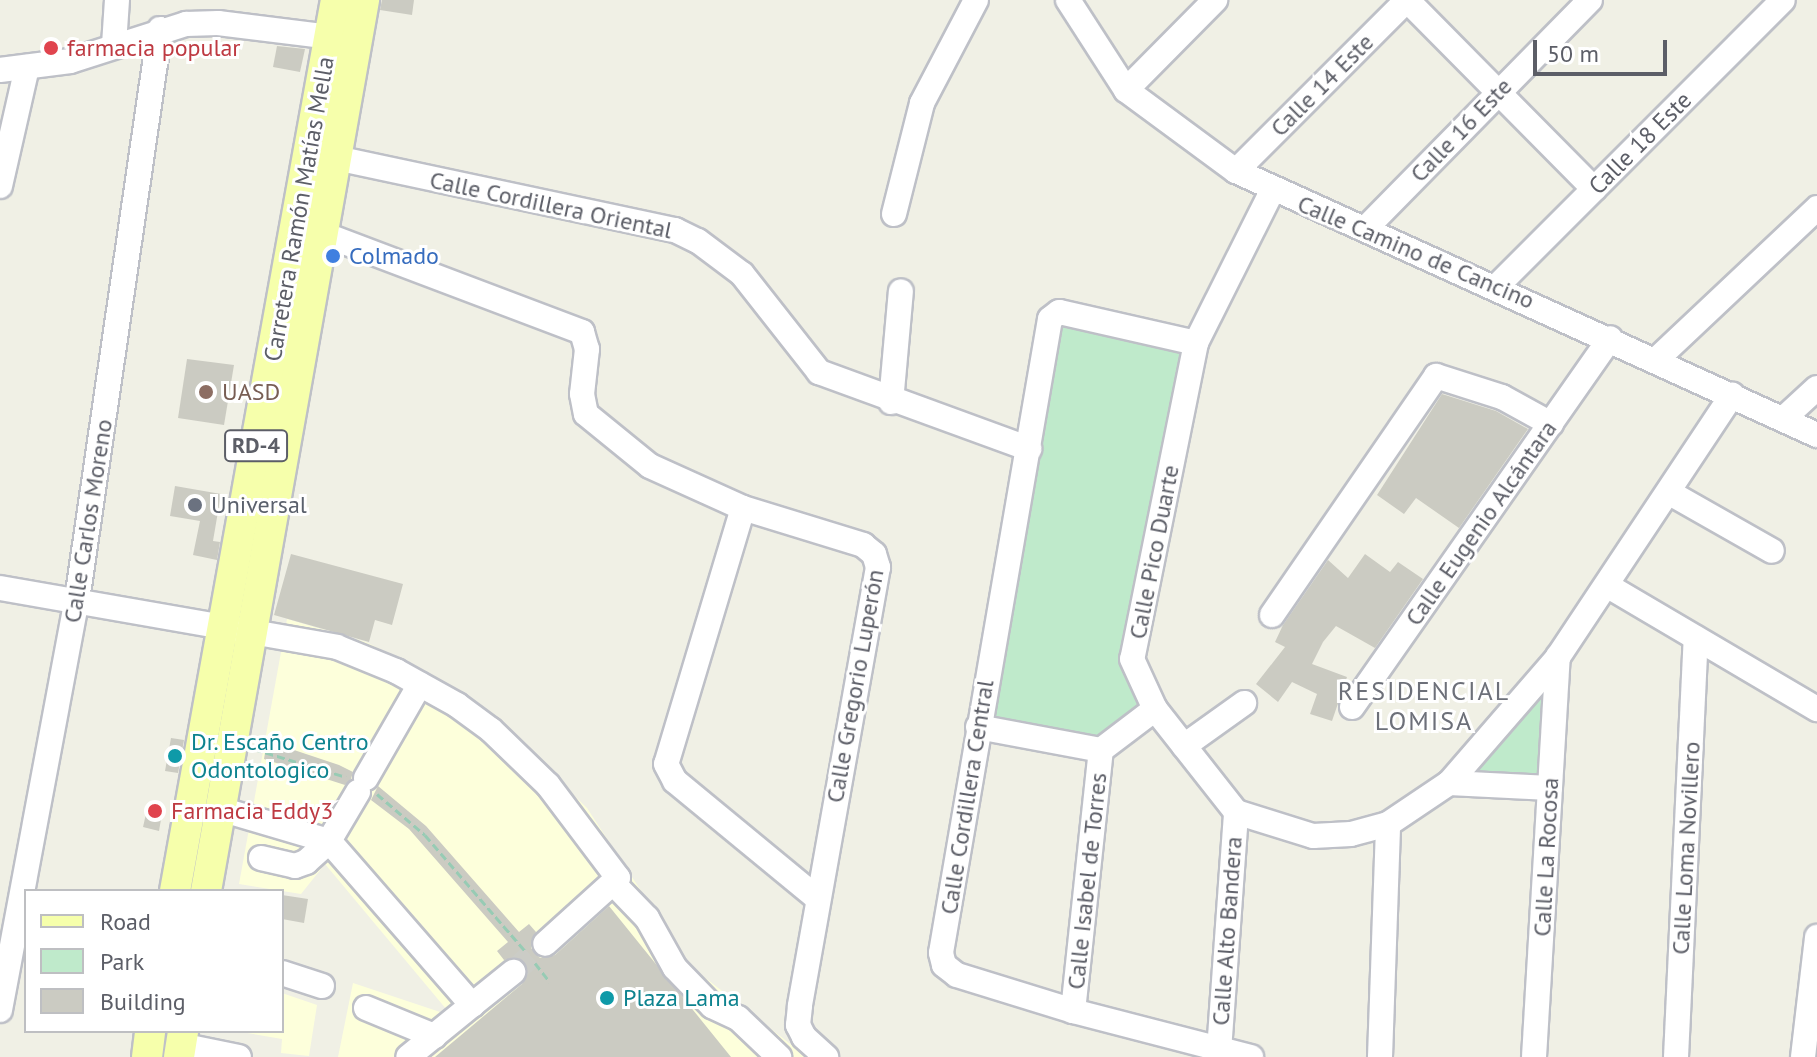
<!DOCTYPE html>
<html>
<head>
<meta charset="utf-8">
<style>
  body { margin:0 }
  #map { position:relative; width:1817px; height:1057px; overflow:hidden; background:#f0f0e5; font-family:"PT Sans",sans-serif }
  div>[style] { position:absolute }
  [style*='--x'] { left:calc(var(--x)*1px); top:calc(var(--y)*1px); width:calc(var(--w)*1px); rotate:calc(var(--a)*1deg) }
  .commercial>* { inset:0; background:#fdffdb }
  .green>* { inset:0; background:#bfeacb }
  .building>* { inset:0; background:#cbcbc2 }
  .minor-tunnel>* { height:24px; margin-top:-12px; transform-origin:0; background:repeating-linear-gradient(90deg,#cbccc6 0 24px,transparent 0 36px) }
  .path>* { height:3px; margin-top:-1.5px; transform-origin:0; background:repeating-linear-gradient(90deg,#97cbb4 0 8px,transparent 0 12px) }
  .roads { filter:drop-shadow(2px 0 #bec0c7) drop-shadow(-2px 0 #bec0c7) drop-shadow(0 2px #bec0c7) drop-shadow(0 -2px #bec0c7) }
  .minor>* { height:24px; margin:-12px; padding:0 12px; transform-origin:12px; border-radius:12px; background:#fff }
  .major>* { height:30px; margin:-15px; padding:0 15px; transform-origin:15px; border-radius:15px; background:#f6ffab }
  .dots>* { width:22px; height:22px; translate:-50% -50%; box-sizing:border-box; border:4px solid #fff; border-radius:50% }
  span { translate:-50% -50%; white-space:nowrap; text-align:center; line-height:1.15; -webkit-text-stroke:6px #fff; paint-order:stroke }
  .shield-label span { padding:2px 6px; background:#fff; border:2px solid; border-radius:6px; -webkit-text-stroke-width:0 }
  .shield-label { font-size:22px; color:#5c5e67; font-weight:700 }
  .health-label { font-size:24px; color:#be3a42 }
  .left { translate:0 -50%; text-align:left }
  .street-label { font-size:24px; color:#5c5e67 }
  .shop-label { font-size:24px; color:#366cbe }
  .education-label { font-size:24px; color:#785e54 }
  .worship-label { font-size:24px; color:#5b616d }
  .culture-label { font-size:24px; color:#0d838f }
  .neighbourhood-label { font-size:26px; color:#6d7079; letter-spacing:2px }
  .legend { position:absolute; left:24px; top:889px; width:260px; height:144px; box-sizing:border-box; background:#fff; border:2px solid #bebfc2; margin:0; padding:10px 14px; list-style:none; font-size:24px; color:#5c5e67 }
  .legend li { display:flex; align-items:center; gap:16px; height:40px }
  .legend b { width:40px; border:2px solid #bebfc2 }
  .scale { position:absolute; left:1533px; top:40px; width:134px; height:36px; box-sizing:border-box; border:4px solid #5c5e67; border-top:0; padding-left:10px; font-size:24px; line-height:28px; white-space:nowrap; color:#5c5e67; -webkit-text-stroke:6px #fff; paint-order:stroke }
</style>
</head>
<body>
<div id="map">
  <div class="commercial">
    <div style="clip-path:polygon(287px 619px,366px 642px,437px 678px,493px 717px,587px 808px,690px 966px,807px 1057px,338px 1057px,353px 983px,452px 1016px,325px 864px,301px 894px,239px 884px)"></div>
    <div style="clip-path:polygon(282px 993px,317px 1005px,309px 1056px,281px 1053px,282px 1039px,236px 1031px,282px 1031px)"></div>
  </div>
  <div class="green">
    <div style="clip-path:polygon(1055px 324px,1184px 349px,1125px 634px,1141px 706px,1106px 738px,990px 715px)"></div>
    <div style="clip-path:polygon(1551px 671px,1541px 785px,1459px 780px)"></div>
  </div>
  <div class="building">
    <div style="clip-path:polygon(382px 0,414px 0,412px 15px,380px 10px)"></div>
    <div style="clip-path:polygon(277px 46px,305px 49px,300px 72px,273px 67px)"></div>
    <div style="clip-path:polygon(187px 359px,234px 365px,224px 425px,178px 418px)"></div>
    <div style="clip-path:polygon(1442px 394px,1496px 411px,1528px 429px,1459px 528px,1416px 498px,1404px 514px,1377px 495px)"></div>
    <div style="clip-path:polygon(175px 486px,221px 494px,213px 541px,220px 542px,217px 560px,193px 555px,200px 521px,170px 516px)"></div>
    <div style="clip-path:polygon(291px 554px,403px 584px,392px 625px,375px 620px,369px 642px,274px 615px)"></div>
    <div style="clip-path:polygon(1365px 554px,1390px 572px,1398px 562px,1423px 579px,1375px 648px,1336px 626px,1323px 642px,1312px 664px,1347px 677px,1332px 721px,1310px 714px,1317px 694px,1292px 682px,1278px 702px,1256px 684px,1285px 647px,1275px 642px,1283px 625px,1328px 560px,1348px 578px)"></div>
    <div style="clip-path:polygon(171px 738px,184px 740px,178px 773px,165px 771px)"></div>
    <div style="clip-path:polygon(267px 741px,339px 765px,353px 772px,351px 779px,345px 785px,264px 759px)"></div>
    <div style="clip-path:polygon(378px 786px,426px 826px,519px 932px,529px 924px,536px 932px,531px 948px,540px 958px,555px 955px,609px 906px,731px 1057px,435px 1057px,522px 984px,528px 969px,518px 958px,504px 960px,497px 951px,508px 942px,409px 829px,371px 800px)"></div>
    <div style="clip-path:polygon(148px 805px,163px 808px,159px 831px,143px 827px)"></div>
    <div style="clip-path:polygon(282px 895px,308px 899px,304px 923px,282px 919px)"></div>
  </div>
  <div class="minor-tunnel">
    <div style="--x:513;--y:972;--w:43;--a:-41.2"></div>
  </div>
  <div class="path">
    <div style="--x:254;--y:749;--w:96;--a:16.9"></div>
    <div style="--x:377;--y:794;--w:63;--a:40.5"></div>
    <div style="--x:425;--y:835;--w:153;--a:49.2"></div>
    <div style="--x:535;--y:963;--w:24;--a:52"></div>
  </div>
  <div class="roads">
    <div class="minor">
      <div style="--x:1068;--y:0;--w:107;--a:57.2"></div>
      <div style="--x:1126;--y:90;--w:137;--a:36.4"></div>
      <div style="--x:1236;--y:171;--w:638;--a:24.44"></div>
      <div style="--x:1407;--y:0;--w:266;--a:45.3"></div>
      <div style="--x:114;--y:45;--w:45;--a:-86.2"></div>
      <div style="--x:0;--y:70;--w:71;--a:-7.3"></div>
      <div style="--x:70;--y:61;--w:122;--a:-17.7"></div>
      <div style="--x:186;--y:24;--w:32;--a:-2"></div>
      <div style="--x:218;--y:23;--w:129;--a:7.1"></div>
      <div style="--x:1126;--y:90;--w:127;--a:-45.3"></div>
      <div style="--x:336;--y:158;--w:347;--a:12"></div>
      <div style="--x:675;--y:230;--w:25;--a:26"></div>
      <div style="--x:698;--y:241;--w:55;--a:36.9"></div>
      <div style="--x:742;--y:274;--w:125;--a:51.8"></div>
      <div style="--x:819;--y:372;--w:224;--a:20.1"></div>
      <div style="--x:1236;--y:171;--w:242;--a:-45"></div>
      <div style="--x:0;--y:186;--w:122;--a:-77.2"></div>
      <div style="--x:1272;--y:191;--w:170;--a:116.6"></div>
      <div style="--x:1196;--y:343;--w:322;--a:101.4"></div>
      <div style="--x:1132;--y:659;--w:55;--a:65.3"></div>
      <div style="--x:1155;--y:709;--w:131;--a:51.8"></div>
      <div style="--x:1236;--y:812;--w:81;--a:17.3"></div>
      <div style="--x:1313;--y:836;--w:38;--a:-3"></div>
      <div style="--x:1351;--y:834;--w:38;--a:-15"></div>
      <div style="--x:1388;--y:824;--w:73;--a:-33.9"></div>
      <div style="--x:1449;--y:783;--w:167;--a:-49.1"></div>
      <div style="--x:1558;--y:657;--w:315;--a:-56.4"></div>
      <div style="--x:894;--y:214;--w:114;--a:-75.8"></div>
      <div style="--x:922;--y:103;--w:116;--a:-62.3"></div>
      <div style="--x:1367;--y:227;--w:318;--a:-45.5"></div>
      <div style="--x:323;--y:234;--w:277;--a:20.7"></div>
      <div style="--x:582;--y:332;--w:18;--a:74"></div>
      <div style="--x:587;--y:349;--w:45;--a:96.3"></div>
      <div style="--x:582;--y:394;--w:20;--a:79"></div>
      <div style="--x:586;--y:414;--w:82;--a:39.1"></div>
      <div style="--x:650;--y:466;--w:102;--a:24.3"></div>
      <div style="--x:743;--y:508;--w:126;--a:17.1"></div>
      <div style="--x:863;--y:545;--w:14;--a:39"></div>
      <div style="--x:874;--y:554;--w:14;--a:73"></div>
      <div style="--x:878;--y:567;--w:446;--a:100.1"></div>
      <div style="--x:800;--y:1006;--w:19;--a:96"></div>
      <div style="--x:798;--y:1025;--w:13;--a:63"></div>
      <div style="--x:804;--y:1037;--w:30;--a:42"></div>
      <div style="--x:1497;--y:286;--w:404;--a:-45"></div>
      <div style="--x:1196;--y:343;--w:140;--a:-167.2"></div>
      <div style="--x:1059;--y:312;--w:11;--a:142"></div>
      <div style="--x:1050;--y:319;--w:643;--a:99.76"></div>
      <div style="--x:941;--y:953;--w:12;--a:76"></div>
      <div style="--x:944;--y:965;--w:16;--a:38"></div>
      <div style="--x:957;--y:975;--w:121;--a:17.2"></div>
      <div style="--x:1073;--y:1011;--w:184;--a:14.5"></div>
      <div style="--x:1657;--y:359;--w:220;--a:-43.3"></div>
      <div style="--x:891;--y:402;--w:111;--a:-84.9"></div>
      <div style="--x:1783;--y:419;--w:46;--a:-42.4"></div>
      <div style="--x:1670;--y:493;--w:117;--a:29.6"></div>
      <div style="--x:743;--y:508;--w:267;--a:106.7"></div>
      <div style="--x:666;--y:764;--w:19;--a:62"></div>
      <div style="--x:675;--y:781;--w:185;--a:39.5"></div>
      <div style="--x:1608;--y:586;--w:243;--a:30.5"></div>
      <div style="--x:0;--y:588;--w:342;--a:9.9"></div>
      <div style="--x:337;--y:647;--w:64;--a:22.1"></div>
      <div style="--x:396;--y:671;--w:70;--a:29.1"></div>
      <div style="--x:457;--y:705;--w:42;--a:36.3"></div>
      <div style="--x:491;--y:730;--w:79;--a:44"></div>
      <div style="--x:548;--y:785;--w:116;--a:53"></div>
      <div style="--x:618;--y:878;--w:98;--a:137.9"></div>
      <div style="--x:1272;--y:615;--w:290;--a:-55.5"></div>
      <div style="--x:1436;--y:376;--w:69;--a:17.7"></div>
      <div style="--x:1502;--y:397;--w:56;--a:28.9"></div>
      <div style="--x:1352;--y:707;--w:450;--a:-55"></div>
      <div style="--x:978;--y:727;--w:125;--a:10.6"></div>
      <div style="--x:1101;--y:750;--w:68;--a:-37.2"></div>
      <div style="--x:1184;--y:746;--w:74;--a:-35.6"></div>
      <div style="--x:366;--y:778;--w:108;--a:-60.1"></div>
      <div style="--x:1449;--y:783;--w:101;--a:2.8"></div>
      <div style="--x:220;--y:809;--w:114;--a:16.4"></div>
      <div style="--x:329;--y:841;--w:218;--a:48.9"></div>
      <div style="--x:472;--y:1005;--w:82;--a:140.9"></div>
      <div style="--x:261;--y:858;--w:35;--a:13"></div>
      <div style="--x:295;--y:866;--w:12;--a:-20"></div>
      <div style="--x:306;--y:862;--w:31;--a:-42"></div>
      <div style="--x:329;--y:841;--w:57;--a:-59.4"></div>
      <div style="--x:615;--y:885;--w:46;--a:45.9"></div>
      <div style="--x:647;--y:918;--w:57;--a:60.8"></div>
      <div style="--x:675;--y:968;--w:53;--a:45.8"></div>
      <div style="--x:712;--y:1006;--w:29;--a:25"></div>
      <div style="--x:738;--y:1018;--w:57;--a:43.6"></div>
      <div style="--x:282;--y:973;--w:42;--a:18"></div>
      <div style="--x:472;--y:1005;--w:53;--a:-38.8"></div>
      <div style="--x:366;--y:1008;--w:74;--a:22.4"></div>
      <div style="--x:0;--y:1010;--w:417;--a:-79.4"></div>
      <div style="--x:77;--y:600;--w:577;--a:-81.73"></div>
      <div style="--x:1073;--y:1011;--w:262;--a:-83.9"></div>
      <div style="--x:180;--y:1045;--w:60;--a:11.5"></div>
      <div style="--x:1219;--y:1051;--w:240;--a:-85.9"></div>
      <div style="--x:1380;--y:1057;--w:233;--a:-88"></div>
      <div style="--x:1534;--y:1057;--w:401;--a:-86.6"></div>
      <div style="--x:1676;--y:1057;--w:419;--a:-87.3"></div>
      <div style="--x:1803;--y:1057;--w:121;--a:-83.3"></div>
    </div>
    <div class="major">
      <div style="--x:175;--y:891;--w:905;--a:-79.76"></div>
      <div style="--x:206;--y:891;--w:905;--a:-79.94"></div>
      <div style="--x:147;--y:1057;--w:26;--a:-83"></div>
      <div style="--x:179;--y:1057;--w:26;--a:-81"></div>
    </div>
  </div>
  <div class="dots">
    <div style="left:51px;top:48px;background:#e0444e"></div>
    <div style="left:333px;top:256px;background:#3f7fe0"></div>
    <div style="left:206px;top:392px;background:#8d6e63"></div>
    <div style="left:195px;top:505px;background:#6b7280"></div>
    <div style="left:175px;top:756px;background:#0f9aa8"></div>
    <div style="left:155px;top:811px;background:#e0444e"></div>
    <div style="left:607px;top:998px;background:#0f9aa8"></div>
  </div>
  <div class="shield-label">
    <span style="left:256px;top:446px">RD-4</span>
  </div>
  <div class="health-label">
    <span class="left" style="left:67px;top:48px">farmacia popular</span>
    <span class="left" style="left:171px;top:811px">Farmacia Eddy3</span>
  </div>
  <div class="street-label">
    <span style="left:1322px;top:85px;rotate:-45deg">Calle 14 Este</span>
    <span style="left:1461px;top:130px;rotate:-46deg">Calle 16 Este</span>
    <span style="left:1640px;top:143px;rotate:-45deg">Calle 18 Este</span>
    <span style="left:551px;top:205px;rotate:12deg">Calle Cordillera Oriental</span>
    <span style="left:299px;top:209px;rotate:-80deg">Carretera Ramón Matías Mella</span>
    <span style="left:1416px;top:252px;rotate:23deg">Calle Camino de Cancino</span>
    <span style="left:88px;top:521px;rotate:-81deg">Calle Carlos Moreno</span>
    <span style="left:1481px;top:523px;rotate:-55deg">Calle Eugenio Alcántara</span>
    <span style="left:1154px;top:552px;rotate:-79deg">Calle Pico Duarte</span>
    <span style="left:855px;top:686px;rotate:-80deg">Calle Gregorio Luperón</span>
    <span style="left:967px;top:797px;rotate:-81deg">Calle Cordillera Central</span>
    <span style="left:1686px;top:848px;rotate:-87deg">Calle Loma Novillero</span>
    <span style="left:1546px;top:857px;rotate:-87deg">Calle La Rocosa</span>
    <span style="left:1087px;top:881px;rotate:-84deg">Calle Isabel de Torres</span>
    <span style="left:1227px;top:931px;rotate:-86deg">Calle Alto Bandera</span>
  </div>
  <div class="shop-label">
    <span class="left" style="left:349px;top:256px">Colmado</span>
  </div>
  <div class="education-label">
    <span class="left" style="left:222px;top:392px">UASD</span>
  </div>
  <div class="worship-label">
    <span class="left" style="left:211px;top:505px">Universal</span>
  </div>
  <div class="culture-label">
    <span class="left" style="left:191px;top:756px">Dr. Escaño Centro<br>Odontologico</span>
    <span class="left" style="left:623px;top:998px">Plaza Lama</span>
  </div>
  <div class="neighbourhood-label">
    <span style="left:1424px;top:706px">RESIDENCIAL<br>LOMISA</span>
  </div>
  <ul class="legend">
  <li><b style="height:10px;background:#f6ffab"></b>Road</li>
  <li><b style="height:22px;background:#bfeacb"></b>Park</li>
  <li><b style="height:22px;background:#cbcbc2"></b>Building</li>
  </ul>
  <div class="scale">50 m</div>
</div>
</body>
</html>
